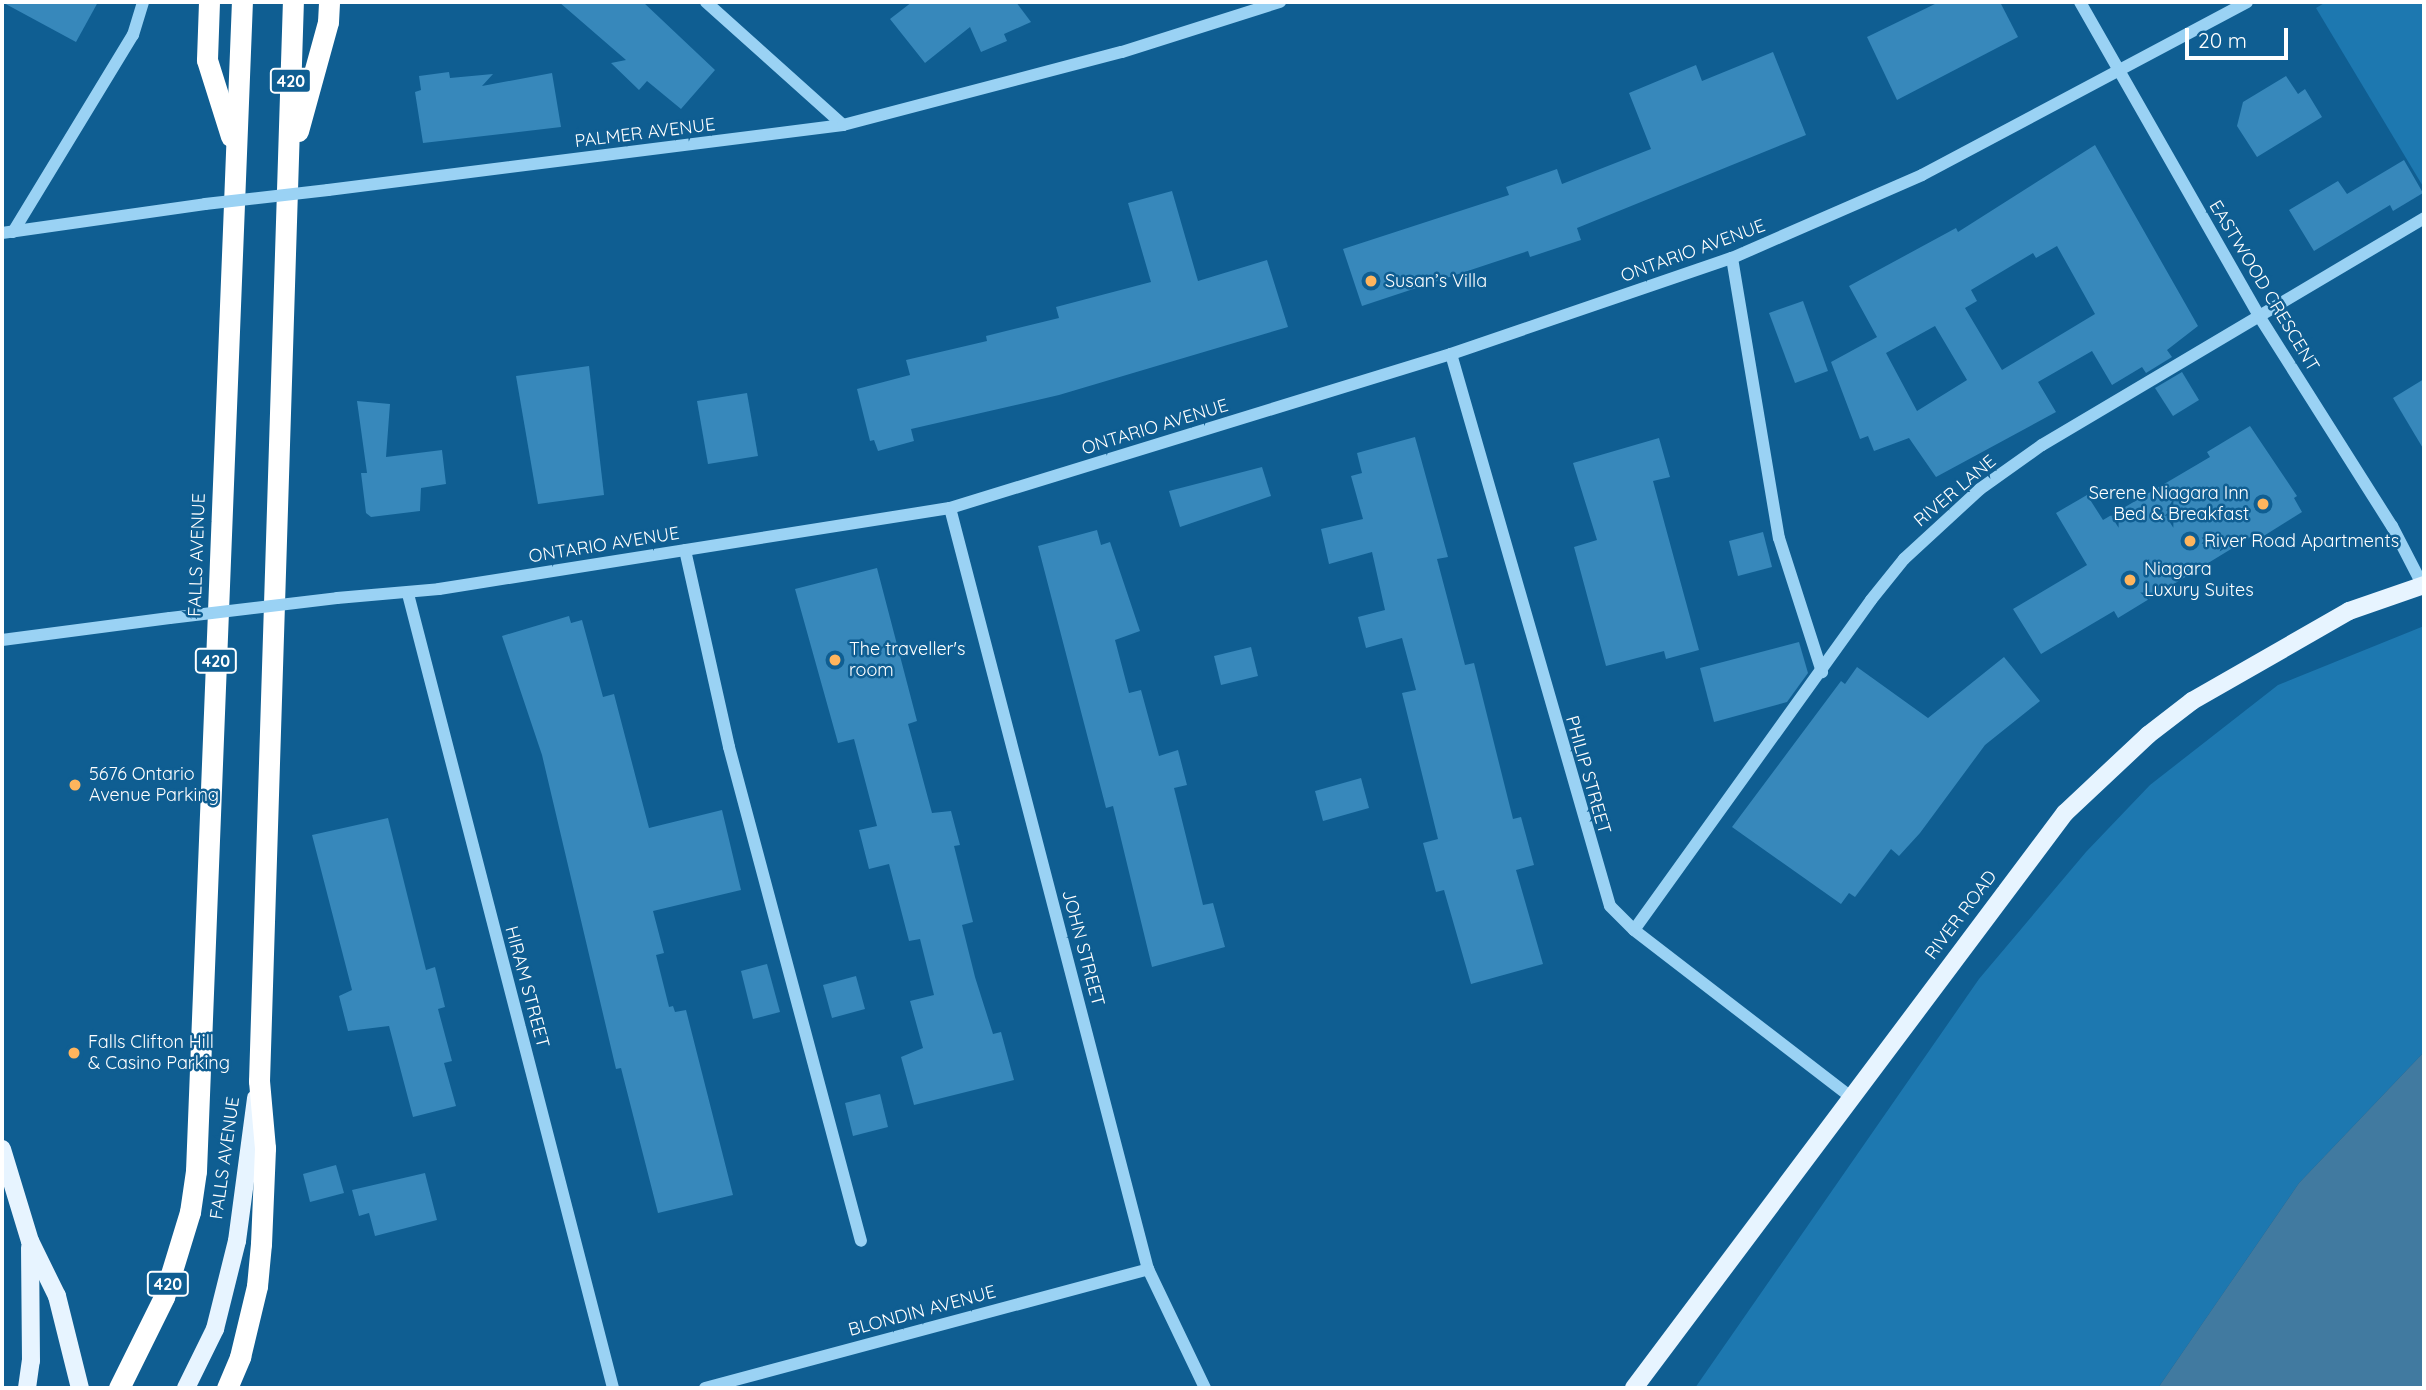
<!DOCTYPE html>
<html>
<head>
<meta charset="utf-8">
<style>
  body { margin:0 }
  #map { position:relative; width:2426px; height:1390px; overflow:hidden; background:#0f5e92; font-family:Quicksand,sans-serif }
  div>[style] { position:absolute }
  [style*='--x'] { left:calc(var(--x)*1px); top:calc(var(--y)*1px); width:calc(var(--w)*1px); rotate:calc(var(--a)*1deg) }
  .green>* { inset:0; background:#1d78b0 }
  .water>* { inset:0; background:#417aa0 }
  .building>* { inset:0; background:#3788bb }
  .minor>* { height:12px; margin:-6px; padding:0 6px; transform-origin:6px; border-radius:6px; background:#9ad2f4 }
  .major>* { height:18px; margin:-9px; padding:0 9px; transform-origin:9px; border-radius:9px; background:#e7f4ff }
  .highway>* { height:21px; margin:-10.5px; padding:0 10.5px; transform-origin:10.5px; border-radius:10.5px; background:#fff }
  .minor-bridge>* { height:12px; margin:-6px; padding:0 6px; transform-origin:6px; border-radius:6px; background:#9ad2f4 }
  .dots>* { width:19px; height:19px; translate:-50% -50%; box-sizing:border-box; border:4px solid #0f5e92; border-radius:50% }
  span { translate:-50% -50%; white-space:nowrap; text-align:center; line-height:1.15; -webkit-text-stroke:5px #0f5e92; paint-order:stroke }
  .shield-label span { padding:2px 5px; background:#0f5e92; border:2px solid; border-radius:5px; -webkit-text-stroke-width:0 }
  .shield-label { font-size:16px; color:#fff; font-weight:700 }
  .street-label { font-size:18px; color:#fff }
  .poi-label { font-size:18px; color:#fff }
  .left { translate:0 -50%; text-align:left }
  .right { translate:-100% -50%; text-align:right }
  .frame { position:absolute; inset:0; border:4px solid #fff; pointer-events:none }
  .scale { position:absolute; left:2185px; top:28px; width:103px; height:32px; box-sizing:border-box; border:4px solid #fff; border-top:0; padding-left:9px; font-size:21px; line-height:24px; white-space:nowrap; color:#fff; -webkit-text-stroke:5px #0f5e92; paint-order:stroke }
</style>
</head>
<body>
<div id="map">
  <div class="green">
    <div style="clip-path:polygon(2326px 2px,2424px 2px,2424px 188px,2316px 8px)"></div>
    <div style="clip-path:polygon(2424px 626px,2424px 1052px,2299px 1183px,2158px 1388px,1695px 1388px,1979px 979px,2086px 852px,2150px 785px,2278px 685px)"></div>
  </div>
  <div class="water">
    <div style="clip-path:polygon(2424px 1052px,2424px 1388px,2158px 1388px,2299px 1183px)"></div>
  </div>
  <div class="building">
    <div style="clip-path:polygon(2px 2px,98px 2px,76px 42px)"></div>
    <div style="clip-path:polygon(559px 2px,643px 2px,715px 70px,681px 109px,647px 81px,639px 90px,611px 63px,626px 60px)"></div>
    <div style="clip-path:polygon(912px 2px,1016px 2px,1031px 22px,1004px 34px,1007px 41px,981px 52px,970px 27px,925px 63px,890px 19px)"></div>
    <div style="clip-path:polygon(1939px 2px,2000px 2px,2018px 37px,1897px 100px,1867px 37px)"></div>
    <div style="clip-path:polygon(1773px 52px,1806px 135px,1577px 228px,1581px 240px,1530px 257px,1528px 251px,1362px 306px,1343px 249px,1509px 195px,1506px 187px,1557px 169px,1562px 184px,1651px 149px,1629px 93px,1696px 65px,1702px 81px)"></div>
    <div style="clip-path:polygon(449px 72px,450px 78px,493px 74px,482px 86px,552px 73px,561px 127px,423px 143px,415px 92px,421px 90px,419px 76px)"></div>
    <div style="clip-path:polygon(2286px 76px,2298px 94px,2305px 89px,2322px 117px,2257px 157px,2237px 126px,2243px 102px)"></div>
    <div style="clip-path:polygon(evenodd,2095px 145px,2198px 326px,2167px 350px,2172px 357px,2146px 373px,2142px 367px,2112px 385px,2092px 351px,2038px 382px,2056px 412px,1936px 477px,1909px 438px,1874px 451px,1868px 436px,1860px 439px,1831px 362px,1877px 337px,1849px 286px,1956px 228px,1958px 232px,2095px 145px,2057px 246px,2095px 314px,2002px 370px,1965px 308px,1977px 301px,1971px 290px,2033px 253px,2036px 258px,2057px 246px,2095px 145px,1935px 326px,1967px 380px,1917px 411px,1886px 353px,1935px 326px)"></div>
    <div style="clip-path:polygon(2404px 160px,2423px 193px,2393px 211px,2390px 205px,2314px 251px,2289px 210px,2338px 181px,2347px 194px)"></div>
    <div style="clip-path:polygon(1172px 191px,1198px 281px,1267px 260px,1288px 327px,1059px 395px,911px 429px,914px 441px,878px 451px,874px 440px,870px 441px,857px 389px,910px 375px,906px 360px,987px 341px,986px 336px,1059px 318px,1056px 307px,1151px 282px,1128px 203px)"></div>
    <div style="clip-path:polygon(1803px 301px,1828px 371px,1795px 383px,1769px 313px)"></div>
    <div style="clip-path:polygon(589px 366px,604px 495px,538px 504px,516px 376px)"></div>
    <div style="clip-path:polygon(2182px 372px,2199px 400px,2173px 416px,2155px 388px)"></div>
    <div style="clip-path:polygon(2424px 379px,2424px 450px,2393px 398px)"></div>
    <div style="clip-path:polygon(747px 393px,758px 456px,708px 464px,697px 401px)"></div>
    <div style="clip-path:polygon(357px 401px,390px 404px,386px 457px,442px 450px,446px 484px,421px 488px,420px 511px,371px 517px,366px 513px,361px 473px,367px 473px)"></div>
    <div style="clip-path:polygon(2250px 426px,2297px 496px,2294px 498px,2302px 512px,2262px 537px,2259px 532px,2118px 618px,2114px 611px,2041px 654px,2013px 609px,2087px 565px,2056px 513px,2087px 495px,2103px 520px,2210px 457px,2207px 452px)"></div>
    <div style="clip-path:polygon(1415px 437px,1448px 557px,1437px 559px,1465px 665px,1474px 663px,1513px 819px,1521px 817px,1534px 865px,1516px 870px,1543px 964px,1471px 984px,1444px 890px,1436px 892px,1423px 843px,1438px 839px,1402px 693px,1416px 690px,1402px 638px,1366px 648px,1358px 617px,1385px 610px,1372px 552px,1329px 564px,1321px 529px,1363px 519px,1351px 476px,1362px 473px,1357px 453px)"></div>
    <div style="clip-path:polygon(1659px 438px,1670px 477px,1653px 481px,1699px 650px,1666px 659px,1664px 651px,1606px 666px,1574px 547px,1597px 540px,1573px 463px)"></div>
    <div style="clip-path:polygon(1262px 467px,1271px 496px,1180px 527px,1169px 491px)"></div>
    <div style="clip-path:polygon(1097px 530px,1101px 545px,1110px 542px,1140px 631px,1115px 640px,1129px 693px,1141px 690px,1159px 756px,1178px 750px,1187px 785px,1174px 788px,1203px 905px,1213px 903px,1225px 947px,1152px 967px,1113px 806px,1106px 808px,1038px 546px)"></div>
    <div style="clip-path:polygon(1763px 532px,1772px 567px,1738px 576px,1729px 541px)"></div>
    <div style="clip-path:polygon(877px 568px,917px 721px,908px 724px,932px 813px,951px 811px,960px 845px,954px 846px,973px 922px,962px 925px,975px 977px,993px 1034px,1001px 1032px,1014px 1080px,914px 1105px,901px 1057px,923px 1048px,910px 1001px,934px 995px,920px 939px,909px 941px,889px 864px,869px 869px,859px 830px,877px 826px,854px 739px,838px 743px,795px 589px)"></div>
    <div style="clip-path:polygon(569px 616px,571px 623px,582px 620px,603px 697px,614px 694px,649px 828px,722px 810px,741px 890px,653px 911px,664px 953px,656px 955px,669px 1007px,673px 1006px,675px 1012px,686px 1010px,733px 1195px,658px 1213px,621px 1068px,616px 1069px,542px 755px,502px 636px)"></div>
    <div style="clip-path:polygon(1799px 642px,1808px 673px,1787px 702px,1714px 722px,1700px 668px)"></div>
    <div style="clip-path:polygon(1251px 647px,1258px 676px,1221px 685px,1214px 656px)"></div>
    <div style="clip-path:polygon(2004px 657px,2040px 701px,1985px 745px,1920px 833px,1899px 856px,1891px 849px,1855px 897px,1849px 893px,1841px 904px,1732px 827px,1841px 681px,1845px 684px,1857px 667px,1928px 718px)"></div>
    <div style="clip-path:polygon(1361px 778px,1369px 808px,1323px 821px,1315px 791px)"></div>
    <div style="clip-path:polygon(388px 818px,426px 970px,435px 967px,445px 1007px,438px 1009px,452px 1061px,444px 1063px,456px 1106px,413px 1117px,389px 1026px,348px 1031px,339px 996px,352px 990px,312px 835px)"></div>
    <div style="clip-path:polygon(767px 964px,780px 1012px,753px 1019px,741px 971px)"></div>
    <div style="clip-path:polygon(856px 976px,865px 1009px,832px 1018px,823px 985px)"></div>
    <div style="clip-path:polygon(880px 1094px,888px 1127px,853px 1136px,845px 1103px)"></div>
    <div style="clip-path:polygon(336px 1165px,344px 1193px,310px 1202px,303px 1174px)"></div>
    <div style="clip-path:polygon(425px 1173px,437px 1220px,375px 1236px,369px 1213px,359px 1216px,352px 1190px)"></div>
  </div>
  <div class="minor">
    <div style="--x:706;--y:2;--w:184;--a:41.9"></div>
    <div style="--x:2080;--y:2;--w:361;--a:60.3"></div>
    <div style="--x:2259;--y:316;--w:249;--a:57.7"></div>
    <div style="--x:2392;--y:526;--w:68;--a:62.7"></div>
    <div style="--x:328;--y:190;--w:519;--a:-7.19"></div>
    <div style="--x:843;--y:125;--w:288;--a:-14.7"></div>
    <div style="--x:1122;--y:52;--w:166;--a:-17.6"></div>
    <div style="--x:13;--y:232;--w:231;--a:-58.7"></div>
    <div style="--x:133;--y:35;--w:34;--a:-73"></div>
    <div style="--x:2;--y:233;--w:205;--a:-8.1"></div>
    <div style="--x:1732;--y:258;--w:284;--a:80.5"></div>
    <div style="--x:1779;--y:538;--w:141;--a:72.2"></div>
    <div style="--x:1451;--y:354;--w:574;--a:73.93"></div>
    <div style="--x:1610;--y:906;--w:34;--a:45"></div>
    <div style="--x:1634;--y:930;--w:275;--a:37.6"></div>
    <div style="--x:950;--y:508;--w:786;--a:75.42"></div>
    <div style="--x:1148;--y:1269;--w:132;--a:64.4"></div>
    <div style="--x:685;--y:550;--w:202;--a:77.4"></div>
    <div style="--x:729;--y:747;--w:511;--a:75.04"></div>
    <div style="--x:408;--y:594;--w:820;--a:75.52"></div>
    <div style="--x:337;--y:598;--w:102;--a:-5"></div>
    <div style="--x:439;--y:589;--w:517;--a:-9.01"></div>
    <div style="--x:950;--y:508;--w:524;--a:-17.09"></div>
    <div style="--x:1451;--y:354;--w:297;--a:-18.9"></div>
    <div style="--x:1732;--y:258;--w:207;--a:-23.6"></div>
    <div style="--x:1922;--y:175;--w:368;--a:-28"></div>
    <div style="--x:2;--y:640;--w:169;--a:-7.5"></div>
    <div style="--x:1634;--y:930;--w:406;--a:-54.3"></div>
    <div style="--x:1871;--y:600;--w:53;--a:-51.2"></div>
    <div style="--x:1904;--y:559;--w:103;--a:-42.6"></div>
    <div style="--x:1980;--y:489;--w:76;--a:-35.4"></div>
    <div style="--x:2042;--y:445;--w:444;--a:-30.7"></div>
    <div style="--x:705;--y:1388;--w:459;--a:-15"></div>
  </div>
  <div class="major">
    <div style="--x:2;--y:1149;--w:96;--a:73.1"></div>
    <div style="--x:30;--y:1241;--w:61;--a:63.9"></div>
    <div style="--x:57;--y:1296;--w:95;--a:76"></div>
    <div style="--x:27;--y:1388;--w:27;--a:-82"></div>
    <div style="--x:31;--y:1361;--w:113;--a:-90.5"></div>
    <div style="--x:186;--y:1388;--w:66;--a:-63.8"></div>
    <div style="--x:215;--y:1329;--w:91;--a:-76"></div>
    <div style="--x:237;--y:1241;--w:144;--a:-82.4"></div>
    <div style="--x:1634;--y:1388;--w:719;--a:-53.15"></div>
    <div style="--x:2065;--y:813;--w:114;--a:-43.2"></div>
    <div style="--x:2148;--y:735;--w:56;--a:-37.7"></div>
    <div style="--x:2192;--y:701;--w:181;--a:-29.8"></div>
    <div style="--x:2349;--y:611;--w:79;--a:-19.1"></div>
  </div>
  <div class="highway">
    <div style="--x:209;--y:2;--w:58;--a:92"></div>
    <div style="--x:207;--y:60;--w:80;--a:72.5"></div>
    <div style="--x:298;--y:131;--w:113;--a:-74.6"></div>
    <div style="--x:328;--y:22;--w:20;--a:-87"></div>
    <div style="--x:119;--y:1388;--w:102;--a:-63.7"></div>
    <div style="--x:164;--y:1297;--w:89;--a:-73"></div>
    <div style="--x:190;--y:1212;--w:41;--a:-81.7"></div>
    <div style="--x:196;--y:1171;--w:1170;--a:-87.75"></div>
    <div style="--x:227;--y:1388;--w:34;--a:-67"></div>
    <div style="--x:240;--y:1357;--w:73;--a:-76.5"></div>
    <div style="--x:257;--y:1286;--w:42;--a:-84.6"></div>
    <div style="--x:261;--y:1244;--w:96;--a:-87.6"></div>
    <div style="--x:265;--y:1148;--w:67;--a:-95.1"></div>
    <div style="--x:259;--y:1081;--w:1080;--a:-88.2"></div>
  </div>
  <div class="minor-bridge">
    <div style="--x:205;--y:204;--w:124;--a:-6.5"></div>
    <div style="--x:170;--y:618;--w:168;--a:-6.8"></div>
  </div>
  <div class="dots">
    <div style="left:1371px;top:281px;background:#ffb55d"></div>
    <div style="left:2263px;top:504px;background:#ffb55d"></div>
    <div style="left:2190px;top:541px;background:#ffb55d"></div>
    <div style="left:2130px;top:580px;background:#ffb55d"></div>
    <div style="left:835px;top:660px;background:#ffb55d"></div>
    <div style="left:75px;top:785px;background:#ffb55d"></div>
    <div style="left:74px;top:1053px;background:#ffb55d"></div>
  </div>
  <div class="shield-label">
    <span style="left:291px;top:81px">420</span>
    <span style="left:216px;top:661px">420</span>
    <span style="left:168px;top:1284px">420</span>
  </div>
  <div class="street-label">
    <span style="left:645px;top:133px;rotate:-7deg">PALMER AVENUE</span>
    <span style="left:1693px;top:251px;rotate:-20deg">ONTARIO AVENUE</span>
    <span style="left:2264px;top:286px;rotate:59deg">EASTWOOD CRESCENT</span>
    <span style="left:1155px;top:427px;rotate:-17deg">ONTARIO AVENUE</span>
    <span style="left:1955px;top:491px;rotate:-40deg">RIVER LANE</span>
    <span style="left:604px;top:545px;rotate:-9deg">ONTARIO AVENUE</span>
    <span style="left:197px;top:555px;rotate:-88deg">FALLS AVENUE</span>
    <span style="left:1588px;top:775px;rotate:74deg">PHILIP STREET</span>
    <span style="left:1961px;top:915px;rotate:-53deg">RIVER ROAD</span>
    <span style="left:1083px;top:948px;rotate:75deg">JOHN STREET</span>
    <span style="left:527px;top:987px;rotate:75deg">HIRAM STREET</span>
    <span style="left:225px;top:1158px;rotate:-82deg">FALLS AVENUE</span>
    <span style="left:922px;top:1311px;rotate:-15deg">BLONDIN AVENUE</span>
  </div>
  <div class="poi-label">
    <span class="left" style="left:1385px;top:281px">Susan’s Villa</span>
    <span class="right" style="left:2249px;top:504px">Serene Niagara Inn<br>Bed &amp; Breakfast</span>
    <span class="left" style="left:2204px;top:541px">River Road Apartments</span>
    <span class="left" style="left:2144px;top:580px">Niagara<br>Luxury Suites</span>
    <span class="left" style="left:849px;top:660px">The traveller's<br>room</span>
    <span class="left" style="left:89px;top:785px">5676 Ontario<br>Avenue Parking</span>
    <span class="left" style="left:88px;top:1053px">Falls Clifton Hill<br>&amp; Casino Parking</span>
  </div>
  <div class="frame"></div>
  <div class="scale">20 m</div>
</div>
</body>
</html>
